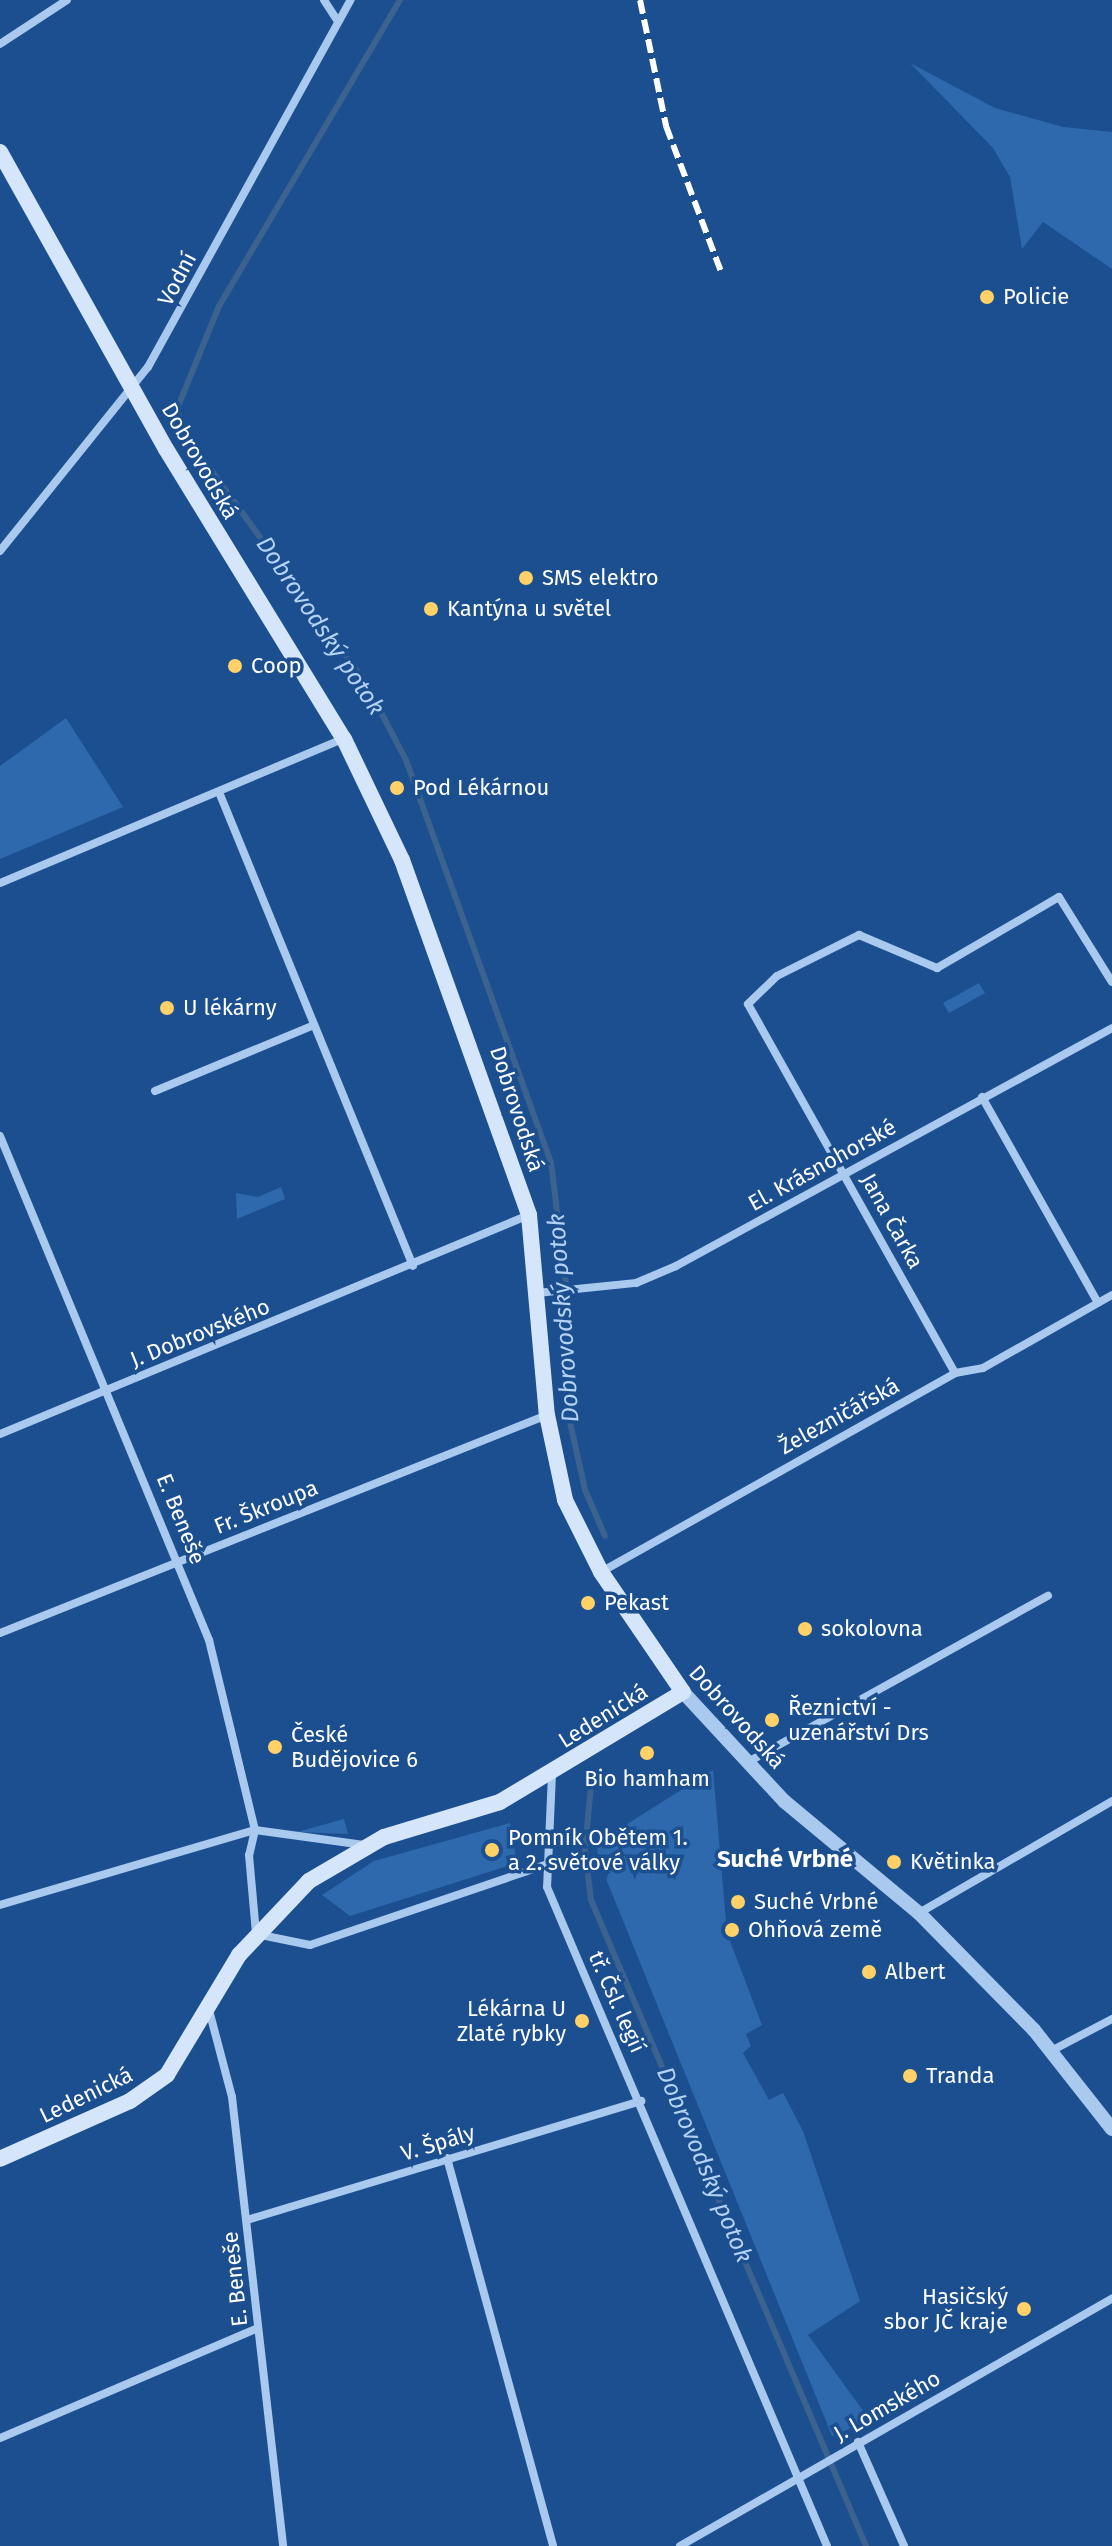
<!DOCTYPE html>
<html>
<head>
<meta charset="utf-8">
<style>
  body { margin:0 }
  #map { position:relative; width:1112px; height:2546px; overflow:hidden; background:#1b4f8f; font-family:"Fira Sans",sans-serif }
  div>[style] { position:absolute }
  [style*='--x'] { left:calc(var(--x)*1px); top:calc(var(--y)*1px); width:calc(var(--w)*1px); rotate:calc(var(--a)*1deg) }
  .green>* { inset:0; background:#2e69ad }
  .stream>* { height:6px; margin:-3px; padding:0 3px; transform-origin:3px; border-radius:3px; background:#3c6290 }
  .minor>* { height:8px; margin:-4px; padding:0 4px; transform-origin:4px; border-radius:4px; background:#a9c9ee }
  .tertiary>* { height:14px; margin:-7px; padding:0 7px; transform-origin:7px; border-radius:7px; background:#a9c9ee }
  .secondary>* { height:16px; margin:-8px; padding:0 8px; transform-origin:8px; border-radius:8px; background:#d6e6fa }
  .rail>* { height:6px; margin-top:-3px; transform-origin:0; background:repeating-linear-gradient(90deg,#fff 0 14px,transparent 0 20px) }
  .dots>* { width:22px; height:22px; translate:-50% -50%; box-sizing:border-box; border:4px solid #1b4f8f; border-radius:50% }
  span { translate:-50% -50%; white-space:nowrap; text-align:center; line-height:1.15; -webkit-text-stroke:7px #1b4f8f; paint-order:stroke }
  .street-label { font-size:22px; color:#fff }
  .poi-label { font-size:22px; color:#fff }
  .left { translate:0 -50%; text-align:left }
  .right { translate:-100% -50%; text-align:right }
  .water-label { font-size:24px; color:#b5d3f5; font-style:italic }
  .neighbourhood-label { font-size:24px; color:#fff; font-weight:700 }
</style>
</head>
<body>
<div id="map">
  <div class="green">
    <div style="clip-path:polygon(910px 63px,995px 108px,1063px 127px,1112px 132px,1112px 269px,1043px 222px,1022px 249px,1010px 177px,993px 148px)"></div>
    <div style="clip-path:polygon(66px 718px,123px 807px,0 859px,0 766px)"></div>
    <div style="clip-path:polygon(979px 983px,985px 993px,949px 1013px,943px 1003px)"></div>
    <div style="clip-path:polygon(281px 1187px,285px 1199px,237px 1219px,236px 1193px,258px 1197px)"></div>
    <div style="clip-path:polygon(713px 1770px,727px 1933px,762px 2025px,746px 2034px,751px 2046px,743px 2053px,769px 2100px,783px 2093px,803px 2131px,860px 2301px,808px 2335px,870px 2420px,832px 2436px,598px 1859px,597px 1843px)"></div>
    <div style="clip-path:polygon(344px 1819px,348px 1834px,297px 1832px)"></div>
    <div style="clip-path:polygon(510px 1823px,517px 1863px,350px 1916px,322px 1895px,374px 1861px)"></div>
  </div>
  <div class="stream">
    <div style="--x:400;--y:0;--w:356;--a:120.6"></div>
    <div style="--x:219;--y:306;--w:111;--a:112.2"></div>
    <div style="--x:177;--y:409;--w:26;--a:72"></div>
    <div style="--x:185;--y:434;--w:306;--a:54"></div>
    <div style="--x:365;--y:682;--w:88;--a:62.3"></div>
    <div style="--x:406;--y:760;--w:427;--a:70.2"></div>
    <div style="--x:551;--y:1162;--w:124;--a:83"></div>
    <div style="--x:566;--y:1285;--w:119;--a:90"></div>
    <div style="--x:566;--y:1404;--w:88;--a:77.5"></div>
    <div style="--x:585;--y:1490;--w:50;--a:66.5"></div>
    <div style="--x:592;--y:1775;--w:74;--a:95.4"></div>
    <div style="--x:585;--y:1849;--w:51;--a:83.3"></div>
    <div style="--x:591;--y:1900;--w:702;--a:66.94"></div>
  </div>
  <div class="minor">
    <div style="--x:324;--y:0;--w:24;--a:57"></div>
    <div style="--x:0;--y:44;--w:80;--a:-33.3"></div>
    <div style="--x:0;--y:551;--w:236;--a:-51.2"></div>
    <div style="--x:148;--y:367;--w:419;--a:-61.1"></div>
    <div style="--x:219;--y:792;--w:512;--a:67.74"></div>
    <div style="--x:0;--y:883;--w:372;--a:-22.8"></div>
    <div style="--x:155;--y:1091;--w:172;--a:-22.5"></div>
    <div style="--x:982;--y:1097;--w:236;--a:60.6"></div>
    <div style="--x:0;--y:1136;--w:546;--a:67.48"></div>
    <div style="--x:209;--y:1640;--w:195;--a:76.4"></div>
    <div style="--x:255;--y:1830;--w:26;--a:103"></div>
    <div style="--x:249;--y:1855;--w:79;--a:84.9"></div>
    <div style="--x:256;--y:1934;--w:55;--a:11.5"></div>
    <div style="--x:310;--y:1945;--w:251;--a:-18.8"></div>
    <div style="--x:537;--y:1293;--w:100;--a:-5.8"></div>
    <div style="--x:636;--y:1283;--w:43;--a:-23"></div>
    <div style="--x:676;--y:1266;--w:497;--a:-28.6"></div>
    <div style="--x:955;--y:1373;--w:423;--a:-119.3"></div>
    <div style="--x:748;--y:1004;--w:40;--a:-44"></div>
    <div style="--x:777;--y:976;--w:92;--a:-26.6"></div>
    <div style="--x:859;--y:935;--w:85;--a:22.9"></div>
    <div style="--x:937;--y:968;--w:141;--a:-30.2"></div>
    <div style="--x:1059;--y:897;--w:100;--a:58.1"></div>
    <div style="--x:0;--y:1434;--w:573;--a:-22.49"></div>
    <div style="--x:601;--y:1572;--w:406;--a:-29.3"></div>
    <div style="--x:955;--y:1373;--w:28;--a:-10"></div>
    <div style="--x:983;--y:1368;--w:148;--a:-29.5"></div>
    <div style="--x:0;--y:1633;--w:589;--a:-21.73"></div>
    <div style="--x:748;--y:1762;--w:343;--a:-29"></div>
    <div style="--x:552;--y:1774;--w:113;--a:92.5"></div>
    <div style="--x:547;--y:1887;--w:716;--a:66.98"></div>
    <div style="--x:255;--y:1830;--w:110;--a:7.8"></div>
    <div style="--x:0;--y:1905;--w:266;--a:-16.4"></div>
    <div style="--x:919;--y:1913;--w:223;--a:-30.1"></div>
    <div style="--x:209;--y:2010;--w:90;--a:75.2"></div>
    <div style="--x:232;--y:2097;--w:452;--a:83.5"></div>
    <div style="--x:1051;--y:2051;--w:69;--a:-27.7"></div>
    <div style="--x:447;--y:2158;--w:402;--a:74.7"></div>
    <div style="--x:247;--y:2220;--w:412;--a:-16.8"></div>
    <div style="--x:0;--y:2438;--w:280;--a:-23.1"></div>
    <div style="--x:858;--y:2442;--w:114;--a:66.1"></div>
    <div style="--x:680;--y:2546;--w:498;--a:-29.8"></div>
  </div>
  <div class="tertiary">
    <div style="--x:683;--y:1692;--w:149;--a:47.2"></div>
    <div style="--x:784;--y:1801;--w:175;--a:39.7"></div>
    <div style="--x:919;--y:1913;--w:164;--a:45.5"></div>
    <div style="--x:1034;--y:2030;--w:126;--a:51.8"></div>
  </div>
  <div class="secondary">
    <div style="--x:0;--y:152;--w:340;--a:60.8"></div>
    <div style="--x:166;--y:449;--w:340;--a:58.5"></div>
    <div style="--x:344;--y:739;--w:134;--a:64.4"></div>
    <div style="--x:402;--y:860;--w:377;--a:70.3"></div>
    <div style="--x:529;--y:1215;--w:201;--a:84.9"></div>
    <div style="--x:547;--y:1415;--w:87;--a:78"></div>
    <div style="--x:565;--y:1500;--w:80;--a:63.4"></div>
    <div style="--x:601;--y:1572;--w:145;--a:55.7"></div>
    <div style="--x:683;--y:1692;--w:214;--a:149"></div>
    <div style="--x:500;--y:1802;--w:121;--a:163.2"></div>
    <div style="--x:384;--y:1837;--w:87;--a:149.6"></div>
    <div style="--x:309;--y:1881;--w:102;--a:133.4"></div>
    <div style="--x:239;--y:1955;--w:140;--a:121"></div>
    <div style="--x:167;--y:2075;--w:45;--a:144.9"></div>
    <div style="--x:130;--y:2101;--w:142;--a:156"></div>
  </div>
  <div class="rail">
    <div style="--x:640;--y:0;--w:129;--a:78.3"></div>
    <div style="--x:666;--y:126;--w:158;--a:69.3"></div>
  </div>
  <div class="dots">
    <div style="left:987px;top:297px;background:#ffd166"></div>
    <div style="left:526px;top:578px;background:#ffd166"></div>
    <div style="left:431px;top:609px;background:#ffd166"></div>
    <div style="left:235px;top:666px;background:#ffd166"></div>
    <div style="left:397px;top:788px;background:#ffd166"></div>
    <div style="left:167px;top:1008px;background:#ffd166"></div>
    <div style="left:588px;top:1603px;background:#ffd166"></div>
    <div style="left:805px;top:1629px;background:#ffd166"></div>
    <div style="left:772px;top:1720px;background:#ffd166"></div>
    <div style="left:275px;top:1747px;background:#ffd166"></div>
    <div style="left:647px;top:1753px;background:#ffd166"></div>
    <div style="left:492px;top:1850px;background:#ffd166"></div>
    <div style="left:894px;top:1862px;background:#ffd166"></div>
    <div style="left:738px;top:1902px;background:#ffd166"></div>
    <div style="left:732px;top:1930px;background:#ffd166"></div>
    <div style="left:869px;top:1972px;background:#ffd166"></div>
    <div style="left:582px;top:2021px;background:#ffd166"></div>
    <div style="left:910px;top:2076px;background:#ffd166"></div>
    <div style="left:1024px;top:2309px;background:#ffd166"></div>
  </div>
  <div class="street-label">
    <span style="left:177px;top:279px;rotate:-62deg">Vodní</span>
    <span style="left:200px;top:461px;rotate:60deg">Dobrovodská</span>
    <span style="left:517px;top:1109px;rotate:72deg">Dobrovodská</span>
    <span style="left:822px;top:1165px;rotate:-29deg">El. Krásnohorské</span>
    <span style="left:892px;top:1221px;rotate:61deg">Jana Čarka</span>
    <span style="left:200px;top:1333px;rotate:-22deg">J. Dobrovského</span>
    <span style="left:839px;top:1416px;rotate:-29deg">Železničářská</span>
    <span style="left:266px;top:1507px;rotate:-22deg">Fr. Škroupa</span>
    <span style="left:181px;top:1519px;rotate:68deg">E. Beneše</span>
    <span style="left:603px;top:1716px;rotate:-32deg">Ledenická</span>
    <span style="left:737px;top:1717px;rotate:48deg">Dobrovodská</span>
    <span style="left:617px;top:2002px;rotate:66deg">tř. Čsl. legií</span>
    <span style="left:86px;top:2095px;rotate:-26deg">Ledenická</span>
    <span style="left:438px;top:2143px;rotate:-17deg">V. Špály</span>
    <span style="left:235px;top:2279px;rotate:-96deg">E. Beneše</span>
    <span style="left:887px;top:2406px;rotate:-30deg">J. Lomského</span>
  </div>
  <div class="poi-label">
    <span class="left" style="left:1003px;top:297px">Policie</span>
    <span class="left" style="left:542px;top:578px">SMS elektro</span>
    <span class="left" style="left:447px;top:609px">Kantýna u světel</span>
    <span class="left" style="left:251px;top:666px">Coop</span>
    <span class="left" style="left:413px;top:788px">Pod Lékárnou</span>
    <span class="left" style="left:183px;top:1008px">U lékárny</span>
    <span class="left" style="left:604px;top:1603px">Pekast</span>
    <span class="left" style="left:821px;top:1629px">sokolovna</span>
    <span class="left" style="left:788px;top:1720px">Řeznictví -<br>uzenářství Drs</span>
    <span class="left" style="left:291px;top:1747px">České<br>Budějovice 6</span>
    <span style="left:647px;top:1779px">Bio hamham</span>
    <span class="left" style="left:508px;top:1850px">Pomník Obětem 1.<br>a 2. světové války</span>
    <span class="left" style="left:910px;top:1862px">Květinka</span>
    <span class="left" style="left:754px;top:1902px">Suché Vrbné</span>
    <span class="left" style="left:748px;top:1930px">Ohňová země</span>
    <span class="left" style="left:885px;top:1972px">Albert</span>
    <span class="right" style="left:566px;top:2021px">Lékárna U<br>Zlaté rybky</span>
    <span class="left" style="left:926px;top:2076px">Tranda</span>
    <span class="right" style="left:1008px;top:2309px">Hasičský<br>sbor JČ kraje</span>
  </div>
  <div class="water-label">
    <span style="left:320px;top:626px;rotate:56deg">Dobrovodský potok</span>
    <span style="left:564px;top:1318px;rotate:-94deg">Dobrovodský potok</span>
    <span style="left:704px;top:2165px;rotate:67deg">Dobrovodský potok</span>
  </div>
  <div class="neighbourhood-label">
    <span style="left:785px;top:1860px">Suché Vrbné</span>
  </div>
</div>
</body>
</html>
